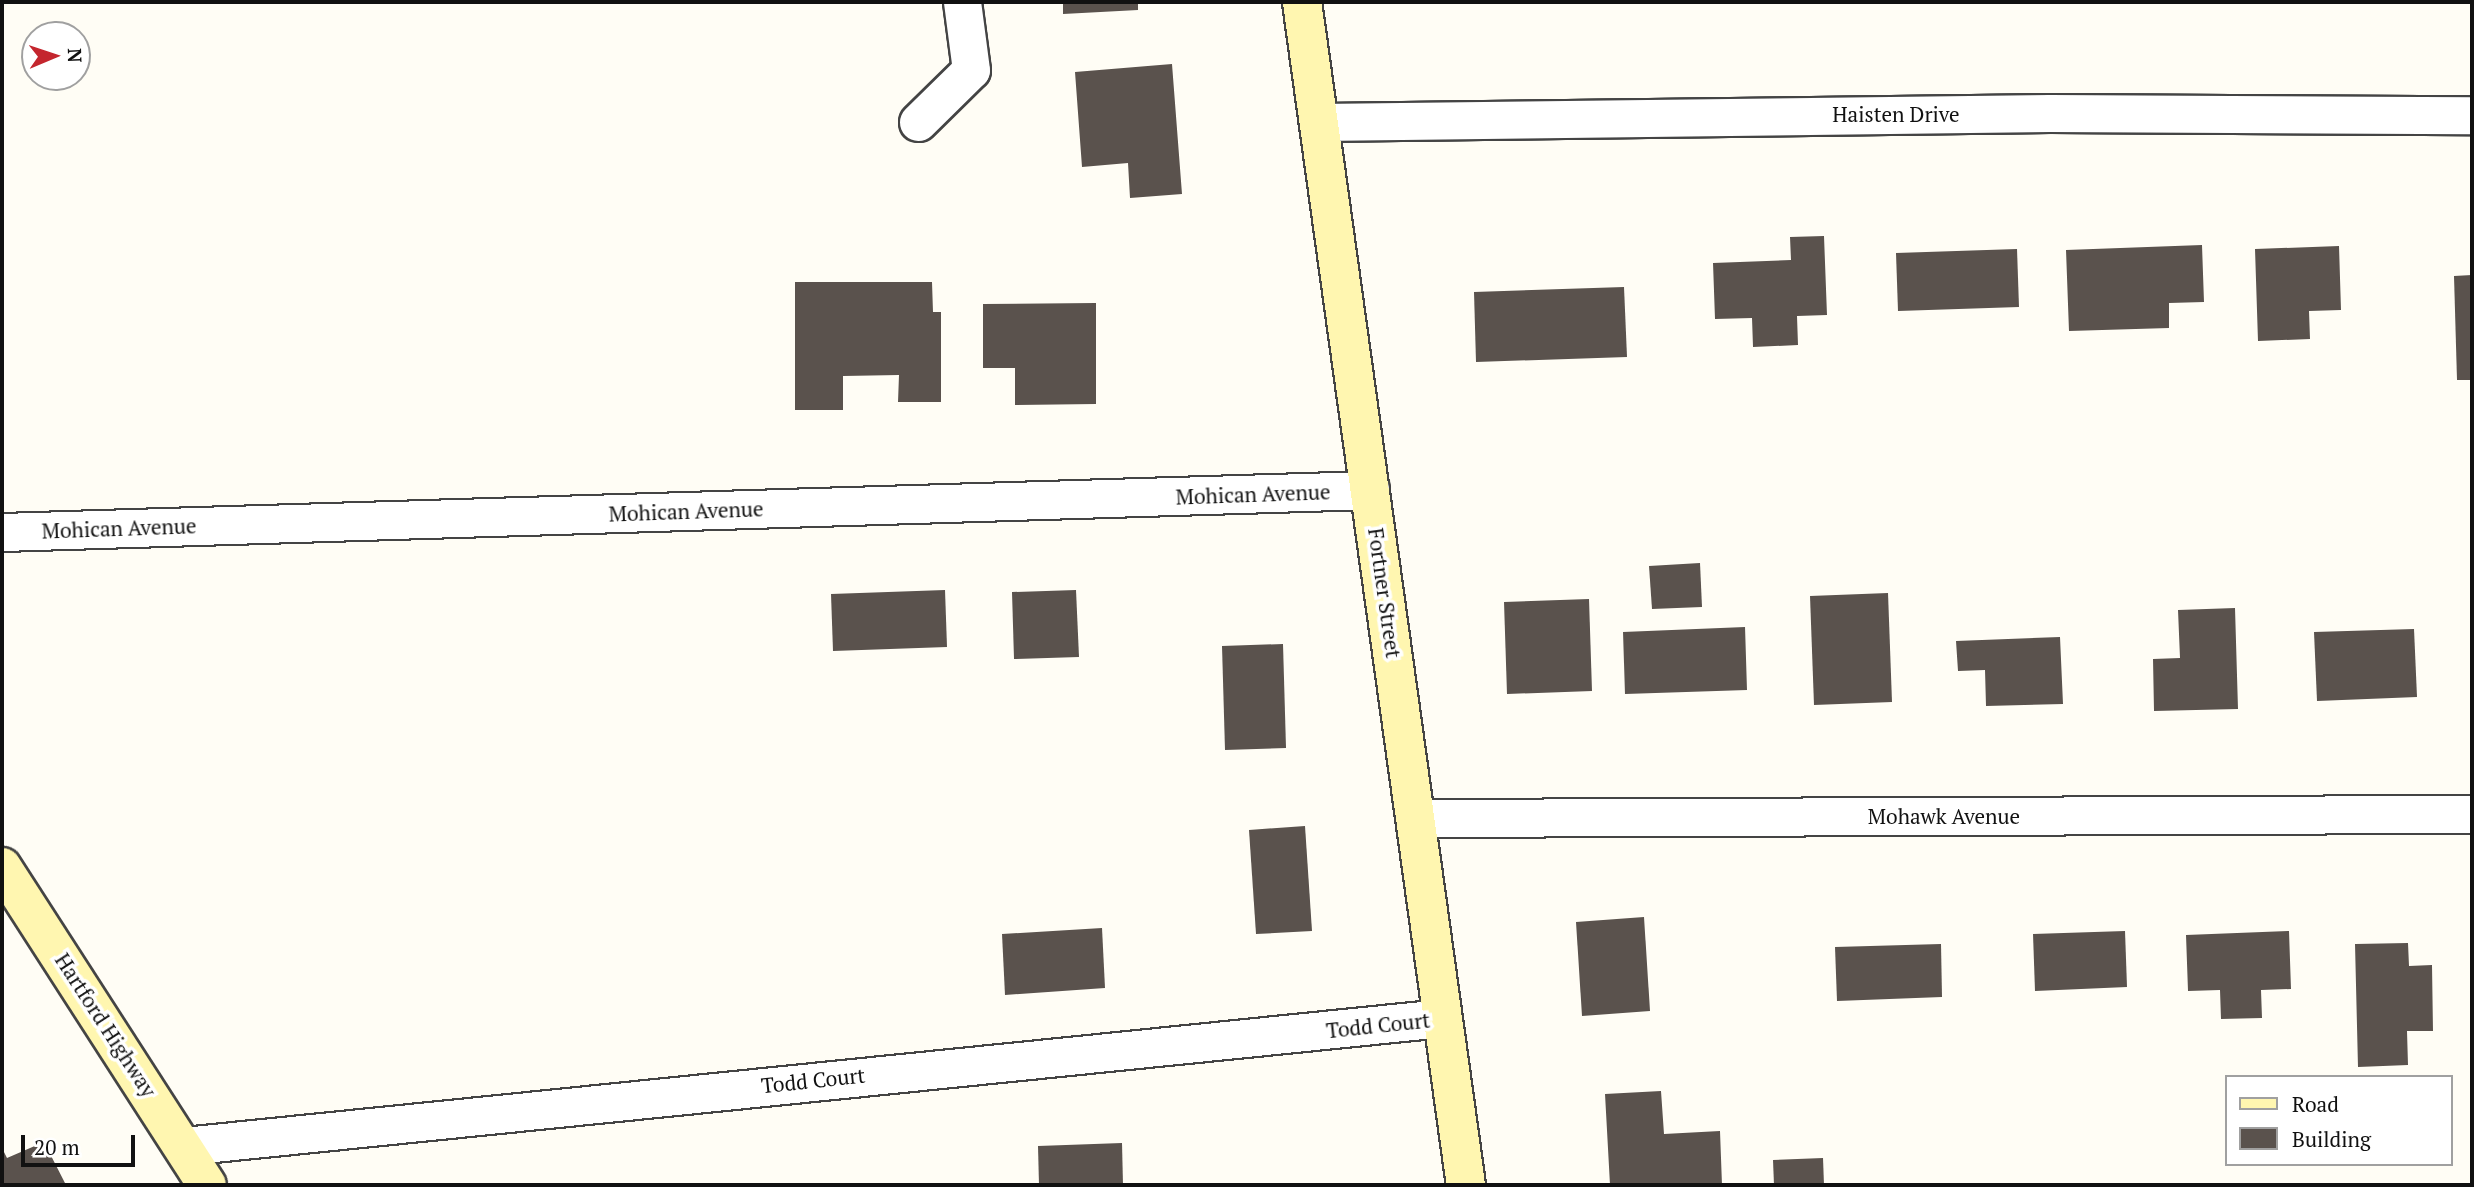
<!DOCTYPE html>
<html>
<head>
<meta charset="utf-8">
<style>
  body { margin:0 }
  #map { position:relative; width:2474px; height:1187px; overflow:hidden; background:#fffdf5; font-family:"PT Serif",serif }
  div>[style] { position:absolute }
  [style*='--x'] { left:calc(var(--x)*1px); top:calc(var(--y)*1px); width:calc(var(--w)*1px); rotate:calc(var(--a)*1deg) }
  .building>* { inset:0; background:#5a524d }
  .roads { filter:drop-shadow(2px 0 #444) drop-shadow(-2px 0 #444) drop-shadow(0 2px #444) drop-shadow(0 -2px #444) }
  .street>* { height:37px; margin:-18.5px; padding:0 18.5px; transform-origin:18.5px; border-radius:18.5px; background:#fff }
  .secondary>* { height:38px; margin:-19px; padding:0 19px; transform-origin:19px; border-radius:19px; background:#fff6b0 }
  span { translate:-50% -50%; white-space:nowrap; text-align:center; line-height:1.15; -webkit-text-stroke:7px #fff; paint-order:stroke }
  .street-label { font-size:21px; color:#111 }
  .frame { position:absolute; inset:0; border:4px solid #111; pointer-events:none }
  .legend { position:absolute; left:2225px; top:1075px; width:228px; height:91px; box-sizing:border-box; background:#fff; border:2px solid #a0a0a0; margin:0; padding:9px 12px; list-style:none; font-size:21px; color:#111 }
  .legend li { display:flex; align-items:center; gap:14px; height:35px }
  .legend b { width:35px; border:2px solid #a0a0a0 }
  .north { position:absolute; left:21px; top:21px; width:70px; height:70px; box-sizing:border-box; background:#fff; border:2px solid #a0a0a0; border-radius:50%; rotate:88deg; font-size:19px; font-weight:700; line-height:28px; text-align:center; color:#111 }
  .north::after { content:''; display:block; margin:auto; width:24px; height:32px; background:#c4262e; clip-path:polygon(50% 0,100% 100%,50% 72%,0 100%) }
  .scale { position:absolute; left:21px; top:1135px; width:114px; height:32px; box-sizing:border-box; border:4px solid #111; border-top:0; padding-left:9px; font-size:21px; line-height:24px; white-space:nowrap; color:#111; -webkit-text-stroke:5px #fff; paint-order:stroke }
</style>
</head>
<body>
<div id="map">
  <div class="building">
    <div style="clip-path:polygon(1063px 2px,1138px 2px,1138px 10px,1063px 14px)"></div>
    <div style="clip-path:polygon(1172px 64px,1182px 194px,1130px 198px,1128px 163px,1082px 167px,1075px 72px)"></div>
    <div style="clip-path:polygon(1824px 236px,1827px 315px,1797px 316px,1798px 345px,1753px 347px,1752px 318px,1715px 319px,1713px 263px,1791px 260px,1790px 237px)"></div>
    <div style="clip-path:polygon(2202px 245px,2204px 302px,2169px 303px,2169px 328px,2069px 331px,2066px 250px)"></div>
    <div style="clip-path:polygon(2339px 246px,2341px 310px,2309px 311px,2310px 339px,2258px 341px,2255px 249px)"></div>
    <div style="clip-path:polygon(2017px 249px,2019px 307px,1898px 311px,1896px 253px)"></div>
    <div style="clip-path:polygon(2472px 275px,2472px 380px,2457px 380px,2454px 276px)"></div>
    <div style="clip-path:polygon(795px 282px,932px 282px,933px 312px,941px 312px,941px 402px,898px 402px,899px 375px,843px 376px,843px 410px,795px 410px)"></div>
    <div style="clip-path:polygon(1624px 287px,1627px 357px,1476px 362px,1474px 292px)"></div>
    <div style="clip-path:polygon(1096px 303px,1096px 404px,1015px 405px,1015px 368px,983px 368px,983px 304px)"></div>
    <div style="clip-path:polygon(1700px 563px,1702px 607px,1652px 609px,1649px 566px)"></div>
    <div style="clip-path:polygon(945px 590px,947px 647px,833px 651px,831px 594px)"></div>
    <div style="clip-path:polygon(1076px 590px,1079px 657px,1014px 659px,1012px 592px)"></div>
    <div style="clip-path:polygon(1888px 593px,1892px 702px,1814px 705px,1810px 596px)"></div>
    <div style="clip-path:polygon(1589px 599px,1592px 691px,1507px 694px,1504px 602px)"></div>
    <div style="clip-path:polygon(2235px 608px,2238px 709px,2154px 711px,2153px 659px,2180px 658px,2178px 610px)"></div>
    <div style="clip-path:polygon(1745px 627px,1747px 690px,1625px 694px,1623px 632px)"></div>
    <div style="clip-path:polygon(2414px 629px,2417px 697px,2317px 701px,2314px 632px)"></div>
    <div style="clip-path:polygon(2060px 637px,2063px 704px,1986px 706px,1985px 670px,1958px 671px,1956px 641px)"></div>
    <div style="clip-path:polygon(1283px 644px,1286px 748px,1225px 750px,1222px 646px)"></div>
    <div style="clip-path:polygon(1305px 826px,1312px 931px,1256px 934px,1249px 830px)"></div>
    <div style="clip-path:polygon(1644px 917px,1650px 1011px,1582px 1016px,1576px 922px)"></div>
    <div style="clip-path:polygon(1102px 928px,1105px 988px,1005px 995px,1002px 934px)"></div>
    <div style="clip-path:polygon(2125px 931px,2127px 987px,2035px 991px,2033px 934px)"></div>
    <div style="clip-path:polygon(2289px 931px,2291px 989px,2261px 990px,2262px 1018px,2221px 1019px,2220px 990px,2188px 991px,2186px 935px)"></div>
    <div style="clip-path:polygon(2408px 943px,2409px 966px,2432px 965px,2433px 1031px,2407px 1031px,2408px 1065px,2358px 1067px,2355px 944px)"></div>
    <div style="clip-path:polygon(1941px 944px,1942px 997px,1837px 1001px,1835px 947px)"></div>
    <div style="clip-path:polygon(1661px 1091px,1664px 1134px,1720px 1131px,1722px 1185px,1610px 1185px,1605px 1094px)"></div>
    <div style="clip-path:polygon(44px 1142px,66px 1185px,2px 1185px,2px 1148px,7px 1158px)"></div>
    <div style="clip-path:polygon(1122px 1143px,1123px 1185px,1039px 1185px,1038px 1146px)"></div>
    <div style="clip-path:polygon(1823px 1158px,1824px 1185px,1774px 1185px,1773px 1160px)"></div>
  </div>
  <div class="roads">
    <div class="street">
      <div style="--x:918;--y:122;--w:74;--a:-44.5"></div>
      <div style="--x:971;--y:70;--w:69;--a:-97.5"></div>
      <div style="--x:1319;--y:122;--w:731;--a:-0.71"></div>
      <div style="--x:2050;--y:113;--w:422;--a:0.3"></div>
      <div style="--x:2;--y:532;--w:1369;--a:-1.76"></div>
      <div style="--x:1416;--y:818;--w:1056;--a:-0.22"></div>
      <div style="--x:184;--y:1146;--w:1265;--a:-5.81"></div>
    </div>
    <div class="secondary">
      <div style="--x:1302;--y:2;--w:1194;--a:82.11"></div>
      <div style="--x:2;--y:867;--w:378;--a:57.2"></div>
    </div>
  </div>
  <div class="street-label">
    <span style="left:1896px;top:114px">Haisten Drive</span>
    <span style="left:1253px;top:494px;rotate:-2deg">Mohican Avenue</span>
    <span style="left:686px;top:511px;rotate:-2deg">Mohican Avenue</span>
    <span style="left:119px;top:528px;rotate:-2deg">Mohican Avenue</span>
    <span style="left:1385px;top:593px;rotate:82deg">Fortner Street</span>
    <span style="left:1944px;top:816px">Mohawk Avenue</span>
    <span style="left:106px;top:1025px;rotate:57deg">Hartford Highway</span>
    <span style="left:1378px;top:1025px;rotate:-6deg">Todd Court</span>
    <span style="left:813px;top:1080px;rotate:-6deg">Todd Court</span>
  </div>
  <div class="frame"></div>
  <ul class="legend">
  <li><b style="height:9px;background:#fff6b0"></b>Road</li>
  <li><b style="height:19px;background:#5a524d"></b>Building</li>
  </ul>
  <div class="north">N</div>
  <div class="scale">20 m</div>
</div>
</body>
</html>
